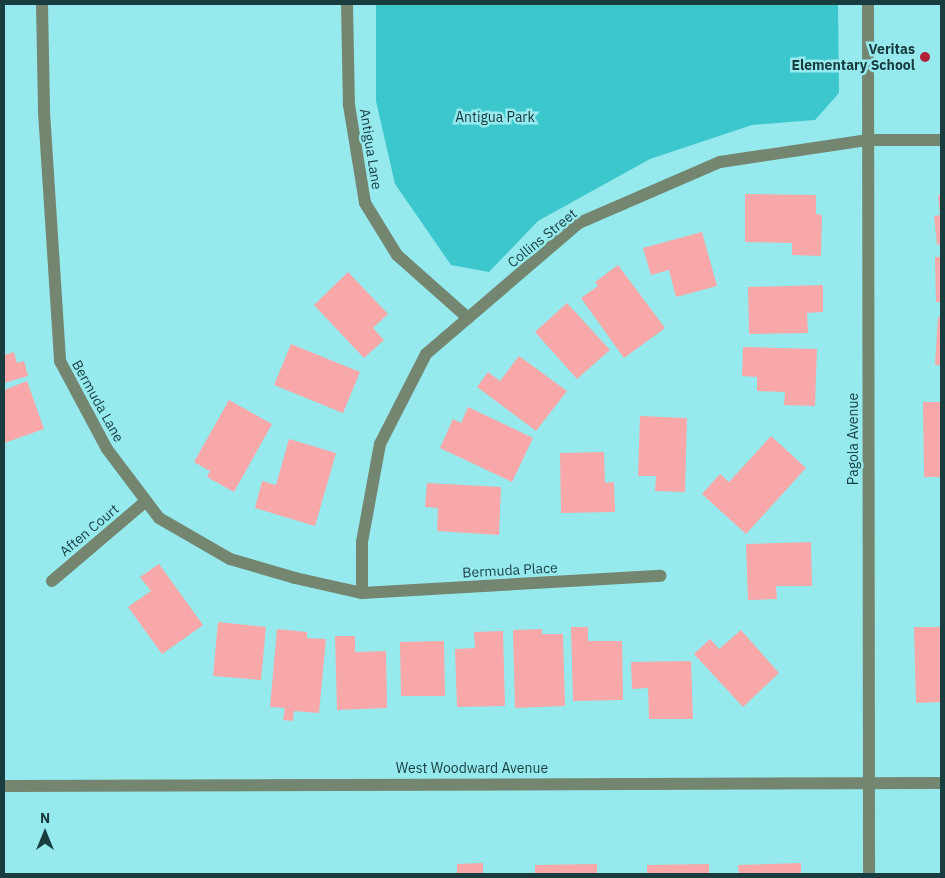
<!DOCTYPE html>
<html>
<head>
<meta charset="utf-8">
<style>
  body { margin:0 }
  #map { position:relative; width:945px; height:878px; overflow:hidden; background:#96eaed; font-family:"IBM Plex Sans",sans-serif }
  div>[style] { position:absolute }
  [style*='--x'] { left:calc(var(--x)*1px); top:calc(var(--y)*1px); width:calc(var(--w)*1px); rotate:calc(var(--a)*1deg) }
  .green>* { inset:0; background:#3cc7cd }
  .building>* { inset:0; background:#f8a8a8 }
  .minor>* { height:12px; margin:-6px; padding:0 6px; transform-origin:6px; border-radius:6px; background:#748570 }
  .dots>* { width:14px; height:14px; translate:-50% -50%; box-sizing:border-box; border:2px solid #96eaed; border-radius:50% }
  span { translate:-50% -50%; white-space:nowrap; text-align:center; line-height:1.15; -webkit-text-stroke:5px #96eaed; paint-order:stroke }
  .poi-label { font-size:14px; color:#193c3e; font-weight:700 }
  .right { translate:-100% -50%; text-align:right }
  .park-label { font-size:14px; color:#173738 }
  .street-label { font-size:14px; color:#193c3e }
  .frame { position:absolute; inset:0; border:5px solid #193c3e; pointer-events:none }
  .north { position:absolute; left:20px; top:808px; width:50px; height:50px; -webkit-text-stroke:4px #96eaed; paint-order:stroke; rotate:0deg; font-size:14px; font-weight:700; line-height:20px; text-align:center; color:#193c3e }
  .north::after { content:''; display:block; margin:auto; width:18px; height:22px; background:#193c3e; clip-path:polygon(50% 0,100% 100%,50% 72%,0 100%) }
</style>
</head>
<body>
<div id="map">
  <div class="green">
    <div style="clip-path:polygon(376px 4px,838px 4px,839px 93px,815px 120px,752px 125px,650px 159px,538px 221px,489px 272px,451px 265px,395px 184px,376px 101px)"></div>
  </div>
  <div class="building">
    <div style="clip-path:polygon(745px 194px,816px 195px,816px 214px,822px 215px,821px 256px,792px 255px,792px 243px,745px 242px)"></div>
    <div style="clip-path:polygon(938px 195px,941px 195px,941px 244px,937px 245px,934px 216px,940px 215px)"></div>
    <div style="clip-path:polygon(702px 232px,717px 286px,676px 297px,669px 270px,651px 275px,643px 248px)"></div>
    <div style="clip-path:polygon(935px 257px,941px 257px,941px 302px,936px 302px)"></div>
    <div style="clip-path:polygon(618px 265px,665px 328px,624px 358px,581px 298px,598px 286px,595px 282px)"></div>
    <div style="clip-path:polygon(348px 272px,388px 314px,373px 328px,384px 340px,364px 358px,314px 305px)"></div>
    <div style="clip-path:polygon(823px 285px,823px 312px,807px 313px,808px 333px,749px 334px,748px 287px)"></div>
    <div style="clip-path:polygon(567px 303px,610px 350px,577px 379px,535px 332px)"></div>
    <div style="clip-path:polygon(938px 317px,941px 317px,941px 365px,935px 365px)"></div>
    <div style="clip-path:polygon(291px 344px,360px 372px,343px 413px,274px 385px)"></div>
    <div style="clip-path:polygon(743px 347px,817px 349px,815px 406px,784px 405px,785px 392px,757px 391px,757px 377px,742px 376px)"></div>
    <div style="clip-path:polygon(14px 352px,17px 363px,24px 361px,28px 376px,4px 383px,4px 355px)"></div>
    <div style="clip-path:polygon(519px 356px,567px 391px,536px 431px,477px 387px,488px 372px,500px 381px)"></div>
    <div style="clip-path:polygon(27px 381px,44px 429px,4px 443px,4px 390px)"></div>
    <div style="clip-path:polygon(229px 400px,272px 424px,234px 492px,207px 477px,210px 471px,194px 462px)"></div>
    <div style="clip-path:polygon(923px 402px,941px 402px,941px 477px,924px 477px)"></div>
    <div style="clip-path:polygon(468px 407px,533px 438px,512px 482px,440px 448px,453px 419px,461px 423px)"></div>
    <div style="clip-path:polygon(640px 416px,687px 418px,685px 492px,655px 491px,656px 476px,638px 476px)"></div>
    <div style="clip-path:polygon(771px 436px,806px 468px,746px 534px,702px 494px,720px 474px,729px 482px)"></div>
    <div style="clip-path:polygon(289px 439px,336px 453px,315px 526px,255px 508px,262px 481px,276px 485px)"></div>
    <div style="clip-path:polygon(604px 452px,605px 483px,614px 482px,615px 512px,561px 513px,560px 453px)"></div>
    <div style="clip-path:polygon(427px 483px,501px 487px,499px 535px,437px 531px,438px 508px,425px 507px)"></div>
    <div style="clip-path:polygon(811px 542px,812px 586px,776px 586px,777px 599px,748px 600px,746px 544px)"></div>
    <div style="clip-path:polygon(159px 564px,203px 625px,162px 654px,128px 607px,151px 591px,140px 577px)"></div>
    <div style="clip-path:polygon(218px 622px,266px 627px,261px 680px,213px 676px)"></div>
    <div style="clip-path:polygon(571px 627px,588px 627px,588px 641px,622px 641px,623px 700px,573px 701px)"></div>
    <div style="clip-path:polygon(914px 627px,941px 627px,941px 702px,916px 703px)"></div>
    <div style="clip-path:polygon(277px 629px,307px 632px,307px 638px,326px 639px,319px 713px,294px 711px,293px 721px,283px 720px,285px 708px,270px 707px)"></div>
    <div style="clip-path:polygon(542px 629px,542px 634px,563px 634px,565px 706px,515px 708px,513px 630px)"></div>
    <div style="clip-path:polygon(741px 630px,779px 673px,743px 707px,694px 654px,710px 639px,719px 649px)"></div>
    <div style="clip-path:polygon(503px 631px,505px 706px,457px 707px,455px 649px,475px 648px,474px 632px)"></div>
    <div style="clip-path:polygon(335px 636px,355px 636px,355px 652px,386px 651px,387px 708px,337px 710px)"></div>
    <div style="clip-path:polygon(444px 641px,445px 696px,401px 696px,400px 642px)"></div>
    <div style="clip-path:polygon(691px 661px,693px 719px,649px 719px,648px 688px,632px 689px,631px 662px)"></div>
    <div style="clip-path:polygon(483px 863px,483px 874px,457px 874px,457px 864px)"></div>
    <div style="clip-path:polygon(801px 863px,801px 874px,739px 874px,738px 865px)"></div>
    <div style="clip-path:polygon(597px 864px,597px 874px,535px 874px,535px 865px)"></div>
    <div style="clip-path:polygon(709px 864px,709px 874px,647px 874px,647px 865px)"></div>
  </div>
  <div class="minor">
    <div style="--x:42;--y:4;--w:108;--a:88.9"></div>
    <div style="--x:44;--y:112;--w:250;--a:86.3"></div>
    <div style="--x:60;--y:361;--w:100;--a:61.9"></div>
    <div style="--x:107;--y:449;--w:86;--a:53"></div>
    <div style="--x:159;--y:518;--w:82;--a:30"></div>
    <div style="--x:230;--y:559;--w:68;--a:16.3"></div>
    <div style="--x:295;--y:578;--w:69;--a:12.6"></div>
    <div style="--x:362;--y:593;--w:299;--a:-3.3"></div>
    <div style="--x:347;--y:4;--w:101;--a:88.9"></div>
    <div style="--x:349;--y:105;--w:99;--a:80.7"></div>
    <div style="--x:365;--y:203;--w:61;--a:58.4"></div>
    <div style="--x:397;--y:255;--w:95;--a:41.6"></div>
    <div style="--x:868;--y:4;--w:870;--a:89.93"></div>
    <div style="--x:52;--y:581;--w:123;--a:-40.4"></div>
    <div style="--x:362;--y:593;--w:51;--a:-90"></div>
    <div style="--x:362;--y:542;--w:100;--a:-79.6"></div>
    <div style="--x:380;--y:444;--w:101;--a:-62.9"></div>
    <div style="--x:426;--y:354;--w:201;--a:-40.6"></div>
    <div style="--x:579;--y:223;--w:154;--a:-23.4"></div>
    <div style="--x:720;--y:162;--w:150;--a:-8.5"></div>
    <div style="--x:868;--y:140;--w:73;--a:0"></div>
    <div style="--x:4;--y:786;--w:937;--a:-0.18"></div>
  </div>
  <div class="dots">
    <div style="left:925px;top:57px;background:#b32037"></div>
  </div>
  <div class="poi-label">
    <span class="right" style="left:915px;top:57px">Veritas<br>Elementary School</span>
  </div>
  <div class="park-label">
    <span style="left:495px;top:117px">Antigua Park</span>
  </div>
  <div class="street-label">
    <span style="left:371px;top:149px;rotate:81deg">Antigua Lane</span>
    <span style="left:542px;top:238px;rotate:-39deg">Collins Street</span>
    <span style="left:98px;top:401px;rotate:61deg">Bermuda Lane</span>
    <span style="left:853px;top:439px;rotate:-90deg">Pagola Avenue</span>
    <span style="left:89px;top:530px;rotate:-40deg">Aften Court</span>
    <span style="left:510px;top:570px;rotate:-3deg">Bermuda Place</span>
    <span style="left:472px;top:768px">West Woodward Avenue</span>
  </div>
  <div class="frame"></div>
  <div class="north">N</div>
</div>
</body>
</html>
